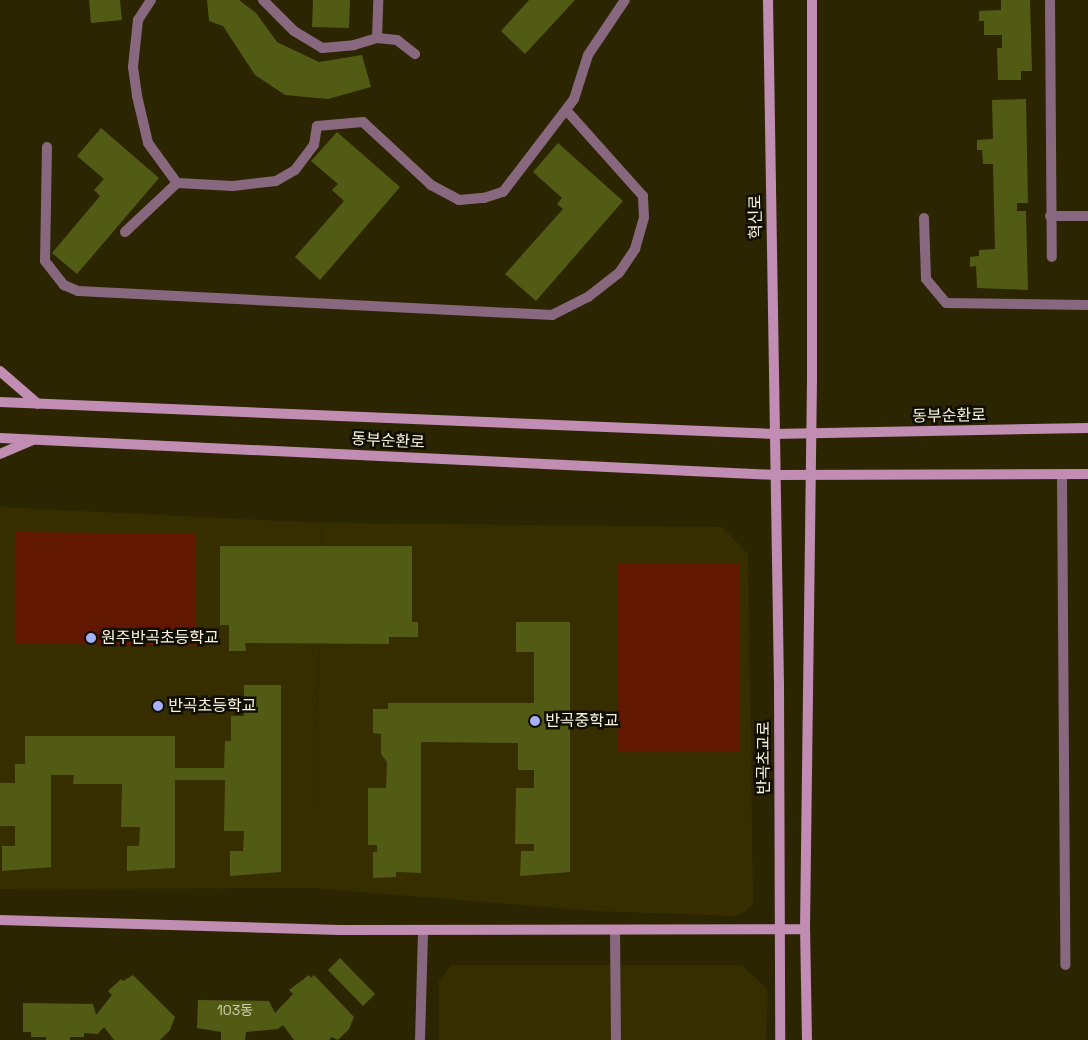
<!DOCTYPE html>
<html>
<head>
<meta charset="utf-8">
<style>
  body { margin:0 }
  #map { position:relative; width:1088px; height:1040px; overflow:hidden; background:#2c2502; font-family:"Space Grotesk","Noto Sans KR",sans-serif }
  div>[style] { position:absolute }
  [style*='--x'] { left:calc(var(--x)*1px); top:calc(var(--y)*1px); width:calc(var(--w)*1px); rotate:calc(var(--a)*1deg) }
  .built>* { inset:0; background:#372e00 }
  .green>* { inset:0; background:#621700 }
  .building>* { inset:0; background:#515b14 }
  .lane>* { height:10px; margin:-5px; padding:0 5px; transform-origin:5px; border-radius:5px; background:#88687e }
  .street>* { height:10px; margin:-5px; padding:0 5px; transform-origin:5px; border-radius:5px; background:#88687e }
  .secondary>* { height:10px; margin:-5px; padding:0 5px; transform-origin:5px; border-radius:5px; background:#c18db2 }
  .dots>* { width:14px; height:14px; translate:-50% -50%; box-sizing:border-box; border:2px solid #110e03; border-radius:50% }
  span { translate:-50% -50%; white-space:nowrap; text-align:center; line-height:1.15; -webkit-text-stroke:5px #110e03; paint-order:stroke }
  .number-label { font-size:14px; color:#ceceae }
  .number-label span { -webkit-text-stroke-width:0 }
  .street-label { font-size:16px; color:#f8f4e1 }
  .poi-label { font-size:16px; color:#f8f4e1 }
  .left { translate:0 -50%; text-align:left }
</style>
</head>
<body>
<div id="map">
  <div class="built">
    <div style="clip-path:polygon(0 507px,322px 523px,313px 859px,323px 523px,722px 527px,748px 554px,753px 904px,744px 913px,734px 916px,598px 911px,312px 888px,0 889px)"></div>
    <div style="clip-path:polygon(451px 965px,742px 965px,767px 989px,766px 1040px,439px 1040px,439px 981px)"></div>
  </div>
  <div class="green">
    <div style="clip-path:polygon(16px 532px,196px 534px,195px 646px,15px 643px)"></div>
    <div style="clip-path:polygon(618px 563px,739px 563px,739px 752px,618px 752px)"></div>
  </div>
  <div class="building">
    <div style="clip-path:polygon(89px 0,120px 0,122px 20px,91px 23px)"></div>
    <div style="clip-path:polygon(207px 0,239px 0,256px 13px,277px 42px,319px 62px,362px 55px,371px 87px,328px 99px,285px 95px,255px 75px,223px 26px,209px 21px)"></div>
    <div style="clip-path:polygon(313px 0,350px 0,349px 28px,312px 27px)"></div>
    <div style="clip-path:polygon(529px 0,575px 0,525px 54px,501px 31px)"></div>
    <div style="clip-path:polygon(1001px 0,1030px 0,1032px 71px,1021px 71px,1021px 80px,998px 80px,997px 48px,1002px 48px,1002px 35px,984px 35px,984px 21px,979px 21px,979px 11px,1001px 10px)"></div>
    <div style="clip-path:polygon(1026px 99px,1028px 203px,1017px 203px,1017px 211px,1026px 211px,1028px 290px,977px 288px,976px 266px,970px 267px,970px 257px,979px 256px,979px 250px,995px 249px,993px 164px,983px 164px,982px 150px,977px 150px,977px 140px,993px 139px,992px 100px)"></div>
    <div style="clip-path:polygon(101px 128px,159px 178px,77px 274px,52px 253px,100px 196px,94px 190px,104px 179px,77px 156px)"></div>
    <div style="clip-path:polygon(337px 132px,400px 187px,320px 280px,295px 257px,344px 201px,332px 190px,338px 184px,311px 161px)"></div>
    <div style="clip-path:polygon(558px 143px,623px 201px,536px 301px,505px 274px,563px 209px,557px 204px,562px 198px,533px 172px)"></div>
    <div style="clip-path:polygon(220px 546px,412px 546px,412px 622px,418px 622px,418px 637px,389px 637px,389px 644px,245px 643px,246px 651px,229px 651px,229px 625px,220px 625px)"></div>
    <div style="clip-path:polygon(516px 622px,570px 622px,570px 872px,520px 876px,521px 851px,534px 851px,534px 844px,515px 844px,516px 788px,534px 788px,534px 770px,518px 770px,518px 743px,421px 742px,421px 873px,396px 872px,396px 877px,373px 878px,373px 852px,377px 852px,377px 845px,368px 845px,368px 788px,386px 788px,387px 762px,381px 754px,381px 734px,373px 733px,373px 709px,388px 709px,388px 703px,534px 703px,534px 652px,516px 652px)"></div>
    <div style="clip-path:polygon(244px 685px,281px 685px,281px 872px,230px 876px,230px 851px,243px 851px,244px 831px,224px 831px,225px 780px,175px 780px,175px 868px,127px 871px,127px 846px,139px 846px,140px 827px,121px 827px,122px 784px,73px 784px,74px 775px,51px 775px,51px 867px,2px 871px,2px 846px,15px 846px,15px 826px,0 826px,0 783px,15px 783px,15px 764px,25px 764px,25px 736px,175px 736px,175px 768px,224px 768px,225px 741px,231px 741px,231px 716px,244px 716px)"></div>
    <div style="clip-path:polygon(340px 958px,375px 994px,363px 1006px,328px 970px)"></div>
    <div style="clip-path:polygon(133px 975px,175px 1017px,170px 1030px,160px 1040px,114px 1040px,104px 1027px,98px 1034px,84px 1033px,84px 1037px,70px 1037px,70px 1040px,46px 1040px,46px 1037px,31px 1037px,31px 1032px,23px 1032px,23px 1003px,93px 1004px,96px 1015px,112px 995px,108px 991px,121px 979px,123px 981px)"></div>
    <div style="clip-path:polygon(309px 975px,311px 978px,314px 975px,354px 1017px,349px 1029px,338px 1040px,332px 1037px,329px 1040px,294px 1040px,283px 1025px,278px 1029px,246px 1032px,245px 1040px,221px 1040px,221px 1032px,197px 1028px,198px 1000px,269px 1001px,275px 1013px,293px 994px,289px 990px)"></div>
  </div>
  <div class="lane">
    <div style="--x:151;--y:0;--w:24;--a:123"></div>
    <div style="--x:138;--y:20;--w:47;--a:96.1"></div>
    <div style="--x:133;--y:67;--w:29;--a:82"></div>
    <div style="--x:137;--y:96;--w:48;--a:76.8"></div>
    <div style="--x:148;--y:143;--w:49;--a:54.1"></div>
    <div style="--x:263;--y:0;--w:44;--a:45"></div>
    <div style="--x:294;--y:31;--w:33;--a:31"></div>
    <div style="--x:322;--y:48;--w:32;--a:-5"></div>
    <div style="--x:354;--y:45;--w:24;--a:-17"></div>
    <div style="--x:377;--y:38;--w:20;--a:6"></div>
    <div style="--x:397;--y:40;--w:23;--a:38"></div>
    <div style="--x:1050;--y:0;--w:257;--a:89.6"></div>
    <div style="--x:377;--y:38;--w:38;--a:-88"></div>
    <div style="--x:47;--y:147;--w:114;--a:91"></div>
    <div style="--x:45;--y:261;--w:31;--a:52"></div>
    <div style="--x:64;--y:285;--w:15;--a:23"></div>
    <div style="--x:78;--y:291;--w:475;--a:2.9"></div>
    <div style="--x:552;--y:315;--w:40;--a:-26.6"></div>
    <div style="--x:588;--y:297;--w:39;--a:-38"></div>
    <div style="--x:619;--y:273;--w:29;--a:-56"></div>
    <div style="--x:635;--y:249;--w:33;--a:-74"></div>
    <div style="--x:644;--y:217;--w:21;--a:-93"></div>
    <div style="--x:643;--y:196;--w:115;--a:-131.8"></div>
    <div style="--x:1050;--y:216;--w:38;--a:0"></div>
    <div style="--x:924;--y:218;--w:61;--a:88.1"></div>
    <div style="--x:926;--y:279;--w:31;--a:50"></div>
    <div style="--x:946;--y:303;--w:142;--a:0.8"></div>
    <div style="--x:125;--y:232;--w:71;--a:-43.3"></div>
    <div style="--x:177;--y:183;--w:56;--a:3.1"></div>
    <div style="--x:233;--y:186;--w:43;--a:-6.6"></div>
    <div style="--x:276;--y:181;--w:22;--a:-30"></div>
    <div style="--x:295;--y:170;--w:31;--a:-53"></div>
    <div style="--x:314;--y:145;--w:19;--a:-81"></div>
    <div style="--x:317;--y:126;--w:46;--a:-5"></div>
    <div style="--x:363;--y:122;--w:93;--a:42.8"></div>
    <div style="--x:431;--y:185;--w:32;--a:28"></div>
    <div style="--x:459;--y:200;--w:25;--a:-5"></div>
    <div style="--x:484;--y:198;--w:20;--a:-18"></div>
    <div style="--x:503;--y:192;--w:117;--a:-52.6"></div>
    <div style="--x:574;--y:99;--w:46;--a:-72.3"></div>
    <div style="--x:588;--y:55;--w:66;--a:-56.1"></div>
  </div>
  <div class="street">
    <div style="--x:1062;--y:475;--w:490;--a:89.6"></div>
    <div style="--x:615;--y:930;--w:110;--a:89.5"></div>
    <div style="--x:420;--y:1040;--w:110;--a:-88.4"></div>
  </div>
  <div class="secondary">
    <div style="--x:768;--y:0;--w:684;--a:89.08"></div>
    <div style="--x:779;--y:684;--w:356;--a:89.8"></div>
    <div style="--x:0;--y:371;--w:50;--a:41"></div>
    <div style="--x:0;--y:402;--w:775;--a:2.37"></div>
    <div style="--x:774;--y:434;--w:314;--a:-1.1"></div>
    <div style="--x:0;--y:438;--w:776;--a:2.73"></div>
    <div style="--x:775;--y:475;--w:313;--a:-0.2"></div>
    <div style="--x:0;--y:454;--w:34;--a:-23"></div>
    <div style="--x:0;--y:920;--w:340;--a:1.7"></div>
    <div style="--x:340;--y:930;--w:465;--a:-0.1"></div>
    <div style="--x:807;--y:1040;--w:111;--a:-91"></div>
    <div style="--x:805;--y:929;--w:548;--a:-89.27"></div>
    <div style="--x:812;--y:381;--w:381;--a:-90"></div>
  </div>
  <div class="dots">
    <div style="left:91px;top:638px;background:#a6b1fc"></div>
    <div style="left:158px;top:706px;background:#a6b1fc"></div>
    <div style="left:535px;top:721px;background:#a6b1fc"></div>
  </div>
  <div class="number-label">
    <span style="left:235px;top:1010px">103동</span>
  </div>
  <div class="street-label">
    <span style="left:756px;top:217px;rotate:-91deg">혁신로</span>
    <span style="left:949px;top:416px;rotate:-1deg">동부순환로</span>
    <span style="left:388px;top:441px;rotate:3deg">동부순환로</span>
    <span style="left:764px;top:758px;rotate:-90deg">반곡초교로</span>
  </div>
  <div class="poi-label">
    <span class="left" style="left:101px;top:638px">원주반곡초등학교</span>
    <span class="left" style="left:168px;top:706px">반곡초등학교</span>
    <span class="left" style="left:545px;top:721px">반곡중학교</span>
  </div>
</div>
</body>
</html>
